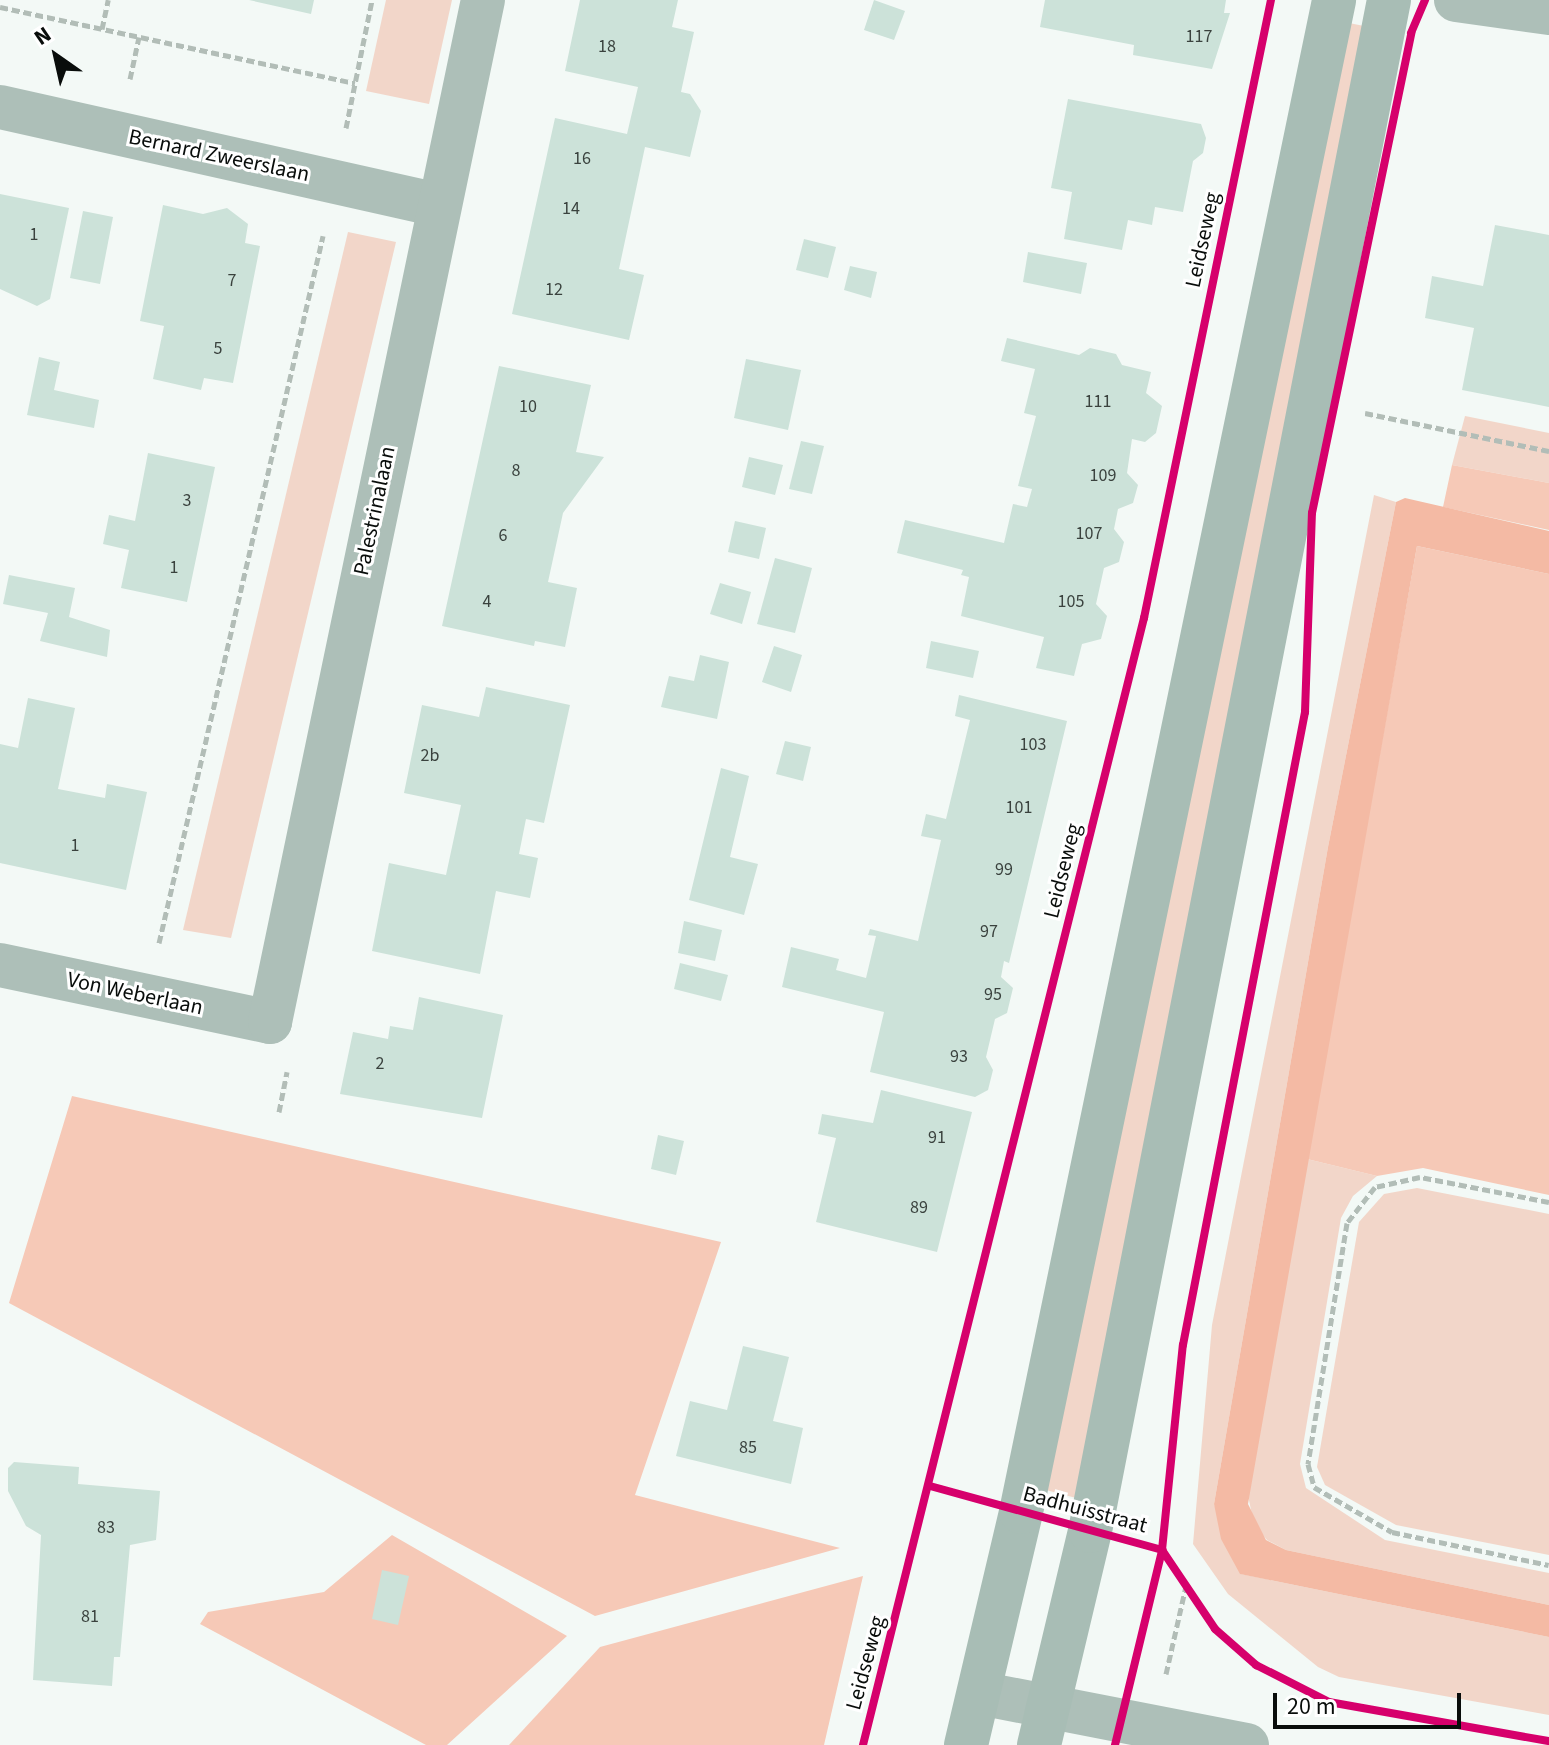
<!DOCTYPE html>
<html>
<head>
<meta charset="utf-8">
<style>
  body { margin:0 }
  #map { position:relative; width:1549px; height:1745px; overflow:hidden; background:#f3f9f6; font-family:"Source Sans 3",sans-serif }
  div>[style] { position:absolute }
  [style*='--x'] { left:calc(var(--x)*1px); top:calc(var(--y)*1px); width:calc(var(--w)*1px); rotate:calc(var(--a)*1deg) }
  .green>* { inset:0; background:#f2d6c9 }
  .forest>* { inset:0; background:#f6c9b7 }
  .water>* { inset:0; background:#f4baa4 }
  .building>* { inset:0; background:#cce2d9 }
  .path>* { height:5px; margin-top:-2.5px; transform-origin:0; background:repeating-linear-gradient(90deg,#b2bdb7 0 8px,transparent 0 12px) }
  .minor>* { height:44px; margin:-22px; padding:0 22px; transform-origin:22px; border-radius:22px; background:#adbfb8 }
  .tertiary>* { height:44px; margin:-22px; padding:0 22px; transform-origin:22px; border-radius:22px; background:#adbfb8 }
  .secondary>* { height:44px; margin:-22px; padding:0 22px; transform-origin:22px; border-radius:22px; background:#a8bdb5 }
  .cycleway>* { height:8px; margin:-4px; padding:0 4px; transform-origin:4px; border-radius:4px; background:#d6006c }
  span { translate:-50% -50%; white-space:nowrap; text-align:center; line-height:1.15; -webkit-text-stroke:6px #fff; paint-order:stroke }
  .number-label { font-size:18px; color:#3a423e }
  .number-label span { -webkit-text-stroke-width:0 }
  .street-label { font-size:22px; color:#090d0b }
  .north { position:absolute; left:16px; top:16px; width:80px; height:80px; -webkit-text-stroke:6px #fff; paint-order:stroke; rotate:326deg; font-size:22px; font-weight:700; line-height:32px; text-align:center; color:#090d0b }
  .north::after { content:''; display:block; margin:auto; width:28px; height:36px; background:#090d0b; clip-path:polygon(50% 0,100% 100%,50% 72%,0 100%) }
  .scale { position:absolute; left:1273px; top:1693px; width:188px; height:36px; box-sizing:border-box; border:4px solid #090d0b; border-top:0; padding-left:10px; font-size:24px; line-height:28px; white-space:nowrap; color:#090d0b; -webkit-text-stroke:6px #fff; paint-order:stroke }
</style>
</head>
<body>
<div id="map">
  <div class="green">
    <div style="clip-path:polygon(386px 0,452px 0,429px 104px,366px 91px)"></div>
    <div style="clip-path:polygon(1349px 23px,1369px 27px,1076px 1498px,1042px 1489px)"></div>
    <div style="clip-path:polygon(348px 232px,396px 242px,231px 938px,183px 930px)"></div>
    <div style="clip-path:polygon(1465px 416px,1549px 433px,1549px 483px,1452px 465px)"></div>
    <div style="clip-path:polygon(1374px 495px,1396px 502px,1328px 847px,1214px 1504px,1241px 1574px,1549px 1637px,1549px 1715px,1339px 1677px,1318px 1667px,1228px 1594px,1193px 1544px,1212px 1325px)"></div>
    <div style="clip-path:polygon(1307px 1159px,1377px 1176px,1353px 1196px,1341px 1218px,1300px 1464px,1306px 1488px,1385px 1540px,1549px 1573px,1549px 1605px,1286px 1550px,1267px 1540px,1254px 1524px,1247px 1491px)"></div>
    <div style="clip-path:polygon(1417px 1188px,1549px 1214px,1549px 1555px,1396px 1525px,1325px 1485px,1317px 1467px,1359px 1222px,1384px 1194px)"></div>
  </div>
  <div class="forest">
    <div style="clip-path:polygon(1452px 465px,1549px 483px,1549px 530px,1443px 507px)"></div>
    <div style="clip-path:polygon(1417px 546px,1549px 574px,1549px 1195px,1423px 1168px,1377px 1176px,1307px 1159px)"></div>
    <div style="clip-path:polygon(72px 1096px,721px 1242px,635px 1495px,840px 1548px,595px 1616px,9px 1303px)"></div>
    <div style="clip-path:polygon(392px 1535px,567px 1636px,447px 1745px,426px 1745px,200px 1624px,208px 1612px,324px 1592px)"></div>
    <div style="clip-path:polygon(863px 1576px,824px 1745px,509px 1745px,600px 1647px)"></div>
  </div>
  <div class="water">
    <div style="clip-path:polygon(1405px 498px,1549px 531px,1549px 574px,1417px 546px,1248px 1504px,1266px 1540px,1286px 1550px,1549px 1605px,1549px 1637px,1240px 1574px,1221px 1539px,1214px 1504px,1328px 847px,1396px 502px)"></div>
  </div>
  <div class="building">
    <div style="clip-path:polygon(249px 0,314px 0,311px 14px)"></div>
    <div style="clip-path:polygon(580px 0,678px 0,672px 27px,694px 32px,681px 92px,690px 94px,701px 111px,690px 157px,645px 147px,619px 269px,644px 275px,629px 340px,512px 314px,555px 118px,627px 134px,638px 87px,565px 71px)"></div>
    <div style="clip-path:polygon(874px 0,905px 11px,894px 40px,864px 30px)"></div>
    <div style="clip-path:polygon(1045px 0,1226px 0,1224px 13px,1230px 13px,1212px 69px,1133px 55px,1134px 45px,1040px 27px)"></div>
    <div style="clip-path:polygon(1068px 99px,1201px 124px,1206px 138px,1203px 153px,1193px 161px,1183px 212px,1155px 207px,1152px 225px,1128px 220px,1122px 250px,1064px 239px,1072px 192px,1051px 188px)"></div>
    <div style="clip-path:polygon(0 194px,69px 208px,50px 299px,37px 306px,0 289px)"></div>
    <div style="clip-path:polygon(163px 205px,203px 214px,227px 208px,248px 224px,245px 243px,260px 246px,233px 383px,204px 378px,201px 390px,153px 379px,164px 326px,140px 321px)"></div>
    <div style="clip-path:polygon(83px 211px,113px 217px,100px 284px,70px 278px)"></div>
    <div style="clip-path:polygon(1495px 225px,1549px 235px,1549px 407px,1462px 390px,1474px 328px,1425px 318px,1432px 276px,1483px 286px)"></div>
    <div style="clip-path:polygon(804px 239px,836px 247px,828px 278px,796px 270px)"></div>
    <div style="clip-path:polygon(1028px 252px,1087px 263px,1081px 294px,1023px 282px)"></div>
    <div style="clip-path:polygon(850px 266px,877px 272px,871px 298px,844px 290px)"></div>
    <div style="clip-path:polygon(1007px 338px,1079px 355px,1090px 348px,1116px 354px,1122px 365px,1151px 372px,1146px 393px,1162px 406px,1156px 433px,1145px 442px,1132px 439px,1127px 473px,1138px 485px,1133px 503px,1118px 509px,1114px 529px,1124px 542px,1119px 562px,1104px 568px,1096px 604px,1107px 616px,1101px 639px,1082px 644px,1074px 676px,1036px 668px,1044px 637px,961px 616px,969px 577px,961px 575px,963px 570px,897px 553px,905px 520px,1004px 543px,1013px 504px,1027px 507px,1032px 489px,1018px 486px,1036px 416px,1024px 413px,1035px 369px,1001px 361px)"></div>
    <div style="clip-path:polygon(39px 357px,60px 362px,54px 390px,99px 400px,94px 428px,27px 415px)"></div>
    <div style="clip-path:polygon(746px 359px,801px 370px,788px 430px,734px 418px)"></div>
    <div style="clip-path:polygon(499px 366px,591px 385px,576px 452px,604px 457px,563px 513px,548px 582px,577px 588px,565px 647px,535px 641px,534px 646px,442px 626px)"></div>
    <div style="clip-path:polygon(801px 441px,824px 446px,812px 494px,789px 489px)"></div>
    <div style="clip-path:polygon(148px 453px,215px 467px,187px 602px,121px 588px,129px 550px,103px 544px,109px 515px,135px 521px)"></div>
    <div style="clip-path:polygon(749px 457px,783px 465px,775px 495px,742px 487px)"></div>
    <div style="clip-path:polygon(735px 521px,766px 528px,759px 559px,728px 552px)"></div>
    <div style="clip-path:polygon(775px 558px,812px 568px,795px 633px,757px 624px)"></div>
    <div style="clip-path:polygon(9px 575px,75px 588px,69px 617px,110px 630px,107px 657px,40px 641px,48px 613px,3px 604px)"></div>
    <div style="clip-path:polygon(720px 583px,751px 592px,742px 624px,710px 614px)"></div>
    <div style="clip-path:polygon(931px 641px,979px 651px,973px 678px,926px 668px)"></div>
    <div style="clip-path:polygon(774px 646px,802px 655px,791px 692px,762px 682px)"></div>
    <div style="clip-path:polygon(700px 655px,729px 662px,717px 719px,661px 707px,669px 676px,694px 681px)"></div>
    <div style="clip-path:polygon(486px 687px,570px 705px,544px 823px,526px 819px,519px 854px,538px 858px,530px 898px,496px 891px,480px 974px,372px 951px,389px 863px,446px 875px,461px 805px,404px 793px,422px 705px,479px 717px)"></div>
    <div style="clip-path:polygon(959px 695px,1067px 721px,1009px 963px,1004px 961px,1001px 977px,1013px 988px,1007px 1013px,995px 1019px,986px 1057px,993px 1070px,988px 1090px,975px 1097px,870px 1072px,884px 1012px,782px 987px,791px 947px,839px 959px,836px 970px,866px 978px,876px 936px,868px 935px,870px 929px,918px 941px,941px 840px,921px 836px,926px 814px,946px 819px,970px 720px,955px 716px)"></div>
    <div style="clip-path:polygon(28px 698px,75px 708px,58px 789px,105px 798px,107px 784px,147px 792px,126px 890px,0 863px,0 744px,18px 748px)"></div>
    <div style="clip-path:polygon(785px 741px,811px 747px,803px 781px,776px 774px)"></div>
    <div style="clip-path:polygon(721px 768px,749px 776px,730px 857px,758px 864px,744px 915px,689px 900px)"></div>
    <div style="clip-path:polygon(684px 921px,722px 930px,715px 961px,678px 953px)"></div>
    <div style="clip-path:polygon(680px 963px,728px 975px,721px 1001px,674px 989px)"></div>
    <div style="clip-path:polygon(419px 997px,503px 1015px,482px 1118px,340px 1094px,353px 1032px,388px 1039px,390px 1026px,413px 1030px)"></div>
    <div style="clip-path:polygon(881px 1090px,972px 1112px,937px 1252px,816px 1222px,836px 1138px,818px 1134px,822px 1114px,873px 1123px)"></div>
    <div style="clip-path:polygon(658px 1135px,684px 1141px,676px 1175px,651px 1169px)"></div>
    <div style="clip-path:polygon(743px 1346px,789px 1357px,773px 1421px,803px 1428px,791px 1484px,676px 1456px,690px 1401px,727px 1410px)"></div>
    <div style="clip-path:polygon(14px 1462px,79px 1467px,78px 1484px,160px 1491px,156px 1540px,130px 1545px,120px 1657px,114px 1657px,112px 1686px,33px 1680px,41px 1535px,26px 1526px,8px 1491px,8px 1468px)"></div>
    <div style="clip-path:polygon(382px 1570px,409px 1576px,398px 1625px,372px 1619px)"></div>
  </div>
  <div class="path">
    <div style="--x:0;--y:7;--w:363;--a:12.1"></div>
    <div style="--x:102;--y:29;--w:30;--a:-78"></div>
    <div style="--x:130;--y:79;--w:43;--a:-77.9"></div>
    <div style="--x:346;--y:128;--w:131;--a:-78.5"></div>
    <div style="--x:1365;--y:413;--w:188;--a:11.7"></div>
    <div style="--x:159;--y:943;--w:726;--a:-76.94"></div>
    <div style="--x:279;--y:1112;--w:41;--a:-78.7"></div>
    <div style="--x:1549;--y:1202;--w:131;--a:-169"></div>
    <div style="--x:1420;--y:1177;--w:46;--a:167.5"></div>
    <div style="--x:1375;--y:1187;--w:46;--a:127.9"></div>
    <div style="--x:1347;--y:1223;--w:244;--a:99.2"></div>
    <div style="--x:1308;--y:1464;--w:24;--a:75"></div>
    <div style="--x:1314;--y:1487;--w:90;--a:30"></div>
    <div style="--x:1392;--y:1532;--w:160;--a:11.9"></div>
    <div style="--x:1166;--y:1674;--w:90;--a:-77.2"></div>
  </div>
  <div class="minor">
    <div style="--x:1456;--y:0;--w:94;--a:8"></div>
    <div style="--x:0;--y:107;--w:449;--a:12.6"></div>
    <div style="--x:0;--y:965;--w:276;--a:11.9"></div>
    <div style="--x:270;--y:1022;--w:1044;--a:-78.23"></div>
  </div>
  <div class="tertiary">
    <div style="--x:979;--y:1693;--w:273;--a:11"></div>
  </div>
  <div class="secondary">
    <div style="--x:966;--y:1745;--w:239;--a:-76.7"></div>
    <div style="--x:1021;--y:1512;--w:1544;--a:-78.3"></div>
    <div style="--x:1039;--y:1745;--w:220;--a:-76.6"></div>
    <div style="--x:1090;--y:1531;--w:1560;--a:-78.95"></div>
  </div>
  <div class="cycleway">
    <div style="--x:930;--y:1486;--w:241;--a:15.4"></div>
    <div style="--x:1162;--y:1550;--w:95;--a:56.1"></div>
    <div style="--x:1215;--y:1629;--w:55;--a:41.3"></div>
    <div style="--x:1256;--y:1665;--w:82;--a:26.9"></div>
    <div style="--x:1329;--y:1702;--w:223;--a:10.1"></div>
    <div style="--x:863;--y:1745;--w:1162;--a:-76"></div>
    <div style="--x:1144;--y:618;--w:631;--a:-78.39"></div>
    <div style="--x:1115;--y:1745;--w:201;--a:-76.4"></div>
    <div style="--x:1162;--y:1550;--w:206;--a:-84.2"></div>
    <div style="--x:1183;--y:1345;--w:645;--a:-79.09"></div>
    <div style="--x:1305;--y:712;--w:199;--a:-88"></div>
    <div style="--x:1312;--y:513;--w:490;--a:-78.3"></div>
    <div style="--x:1411;--y:33;--w:36;--a:-67"></div>
  </div>
  <div class="number-label">
    <span style="left:1199px;top:37px">117</span>
    <span style="left:607px;top:47px">18</span>
    <span style="left:582px;top:159px">16</span>
    <span style="left:571px;top:209px">14</span>
    <span style="left:34px;top:235px">1</span>
    <span style="left:232px;top:281px">7</span>
    <span style="left:554px;top:290px">12</span>
    <span style="left:218px;top:349px">5</span>
    <span style="left:1098px;top:402px">111</span>
    <span style="left:528px;top:407px">10</span>
    <span style="left:516px;top:471px">8</span>
    <span style="left:1103px;top:476px">109</span>
    <span style="left:187px;top:501px">3</span>
    <span style="left:1089px;top:534px">107</span>
    <span style="left:503px;top:536px">6</span>
    <span style="left:174px;top:568px">1</span>
    <span style="left:487px;top:602px">4</span>
    <span style="left:1071px;top:602px">105</span>
    <span style="left:1033px;top:745px">103</span>
    <span style="left:430px;top:756px">2b</span>
    <span style="left:1019px;top:808px">101</span>
    <span style="left:75px;top:846px">1</span>
    <span style="left:1004px;top:870px">99</span>
    <span style="left:989px;top:932px">97</span>
    <span style="left:993px;top:995px">95</span>
    <span style="left:959px;top:1057px">93</span>
    <span style="left:380px;top:1064px">2</span>
    <span style="left:937px;top:1138px">91</span>
    <span style="left:919px;top:1208px">89</span>
    <span style="left:748px;top:1448px">85</span>
    <span style="left:106px;top:1528px">83</span>
    <span style="left:90px;top:1617px">81</span>
  </div>
  <div class="street-label">
    <span style="left:219px;top:156px;rotate:12deg">Bernard Zweerslaan</span>
    <span style="left:1203px;top:240px;rotate:-78deg">Leidseweg</span>
    <span style="left:375px;top:511px;rotate:-78deg">Palestrinalaan</span>
    <span style="left:1063px;top:871px;rotate:-76deg">Leidseweg</span>
    <span style="left:135px;top:994px;rotate:12deg">Von Weberlaan</span>
    <span style="left:1085px;top:1510px;rotate:15deg">Badhuisstraat</span>
    <span style="left:866px;top:1663px;rotate:-75deg">Leidseweg</span>
  </div>
  <div class="north">N</div>
  <div class="scale">20 m</div>
</div>
</body>
</html>
